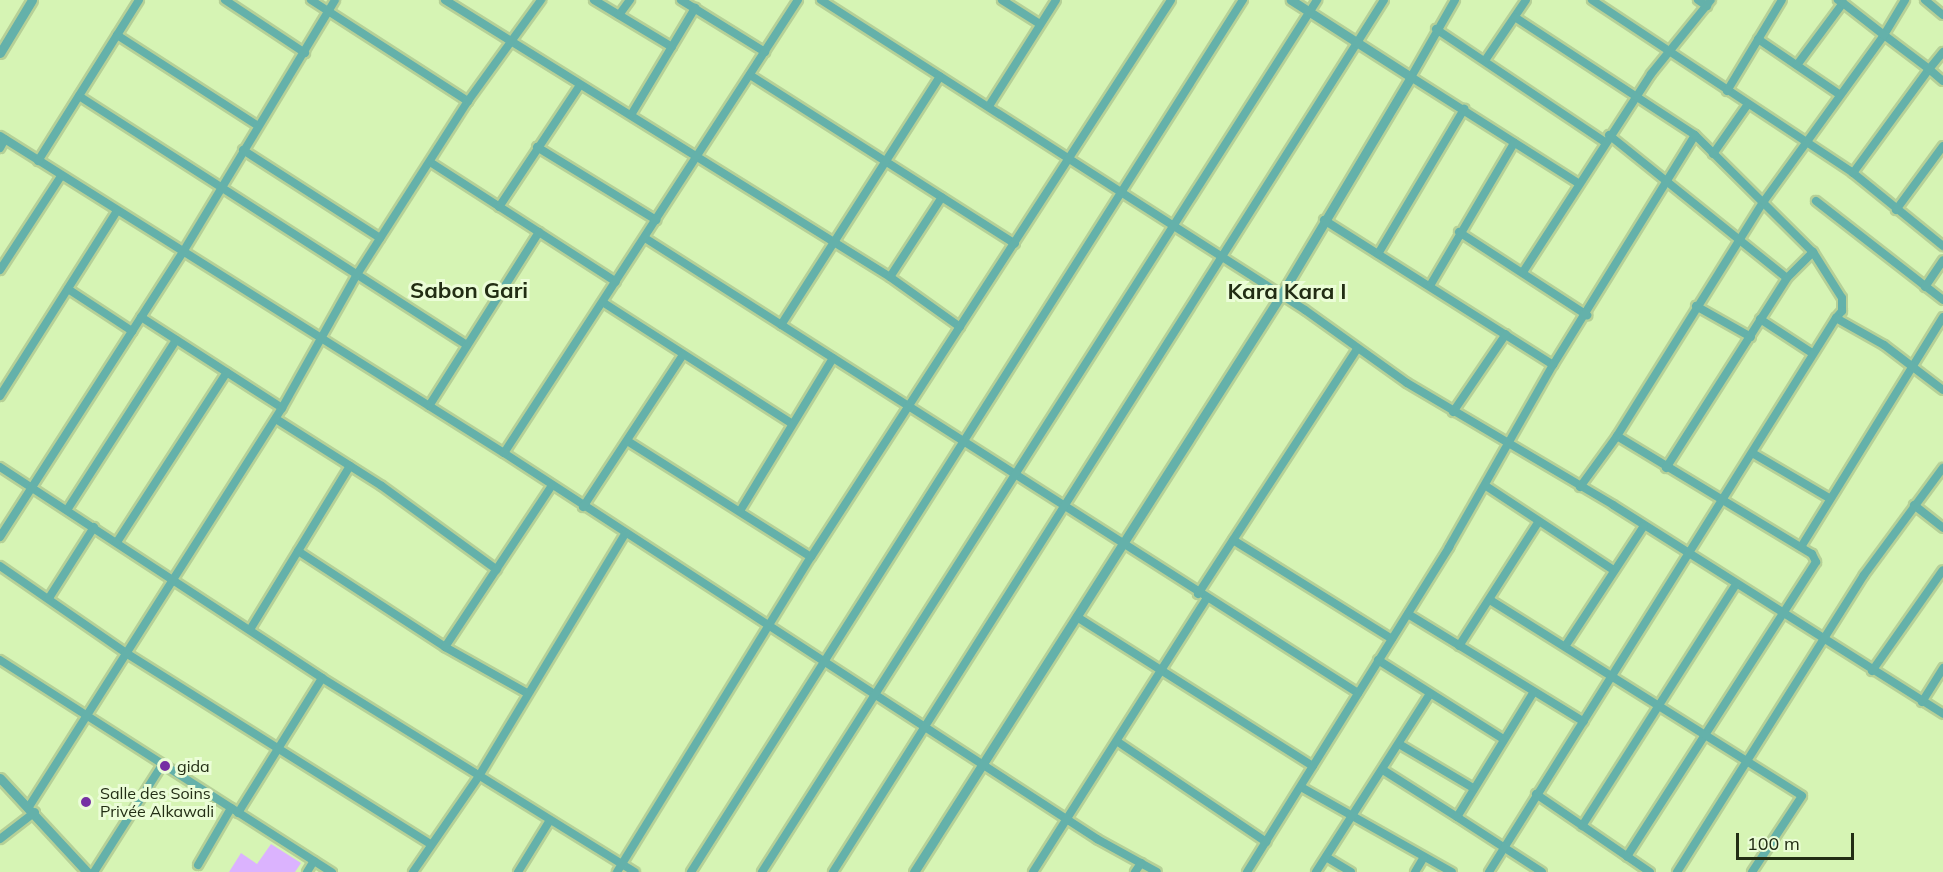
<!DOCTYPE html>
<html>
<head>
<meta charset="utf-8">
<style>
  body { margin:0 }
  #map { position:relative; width:1943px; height:872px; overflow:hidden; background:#d6f4b4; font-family:Mulish,sans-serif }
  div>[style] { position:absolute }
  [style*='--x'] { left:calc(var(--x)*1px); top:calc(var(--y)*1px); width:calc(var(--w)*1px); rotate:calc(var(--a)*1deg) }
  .water>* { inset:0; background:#dbb3fe }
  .roads { filter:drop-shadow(2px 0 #b6d097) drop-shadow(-2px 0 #b6d097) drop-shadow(0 2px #b6d097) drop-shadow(0 -2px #b6d097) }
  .minor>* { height:8px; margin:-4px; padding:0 4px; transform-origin:4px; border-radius:4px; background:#64b1aa }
  .tertiary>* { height:9px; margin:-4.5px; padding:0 4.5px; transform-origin:4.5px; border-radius:4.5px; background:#64b1aa }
  .dots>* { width:16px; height:16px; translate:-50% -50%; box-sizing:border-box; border:3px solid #ebfdd7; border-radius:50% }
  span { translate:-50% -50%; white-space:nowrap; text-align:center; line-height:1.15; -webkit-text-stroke:6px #ebfdd7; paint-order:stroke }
  .poi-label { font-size:16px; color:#222d14 }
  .left { translate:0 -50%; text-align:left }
  .district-label { font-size:22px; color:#222d14; font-weight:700 }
  .scale { position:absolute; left:1736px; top:833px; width:118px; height:27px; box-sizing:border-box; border:3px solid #222d14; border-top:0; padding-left:8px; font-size:18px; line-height:21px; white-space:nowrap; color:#222d14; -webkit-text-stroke:4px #ebfdd7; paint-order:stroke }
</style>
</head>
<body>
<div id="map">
  <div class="water">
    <div style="clip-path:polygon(271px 844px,301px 863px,295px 872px,229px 872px,241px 853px,257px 864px)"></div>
  </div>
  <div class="roads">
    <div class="minor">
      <div style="--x:225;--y:0;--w:96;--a:33.5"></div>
      <div style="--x:311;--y:0;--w:187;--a:32.8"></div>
      <div style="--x:445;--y:0;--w:524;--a:31.9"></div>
      <div style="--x:890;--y:277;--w:86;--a:35.5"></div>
      <div style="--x:594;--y:0;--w:91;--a:31.1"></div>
      <div style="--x:681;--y:0;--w:99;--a:31.8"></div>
      <div style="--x:821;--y:0;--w:575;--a:32.64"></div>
      <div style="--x:1305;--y:310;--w:125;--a:35.6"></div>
      <div style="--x:1407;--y:383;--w:239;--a:30.6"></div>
      <div style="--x:1613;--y:505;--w:391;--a:32.3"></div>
      <div style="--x:1002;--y:0;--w:45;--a:32.3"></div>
      <div style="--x:1455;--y:0;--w:89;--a:119.7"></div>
      <div style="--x:1411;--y:77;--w:198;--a:32.4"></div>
      <div style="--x:1592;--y:0;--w:313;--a:33.5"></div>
      <div style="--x:1853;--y:173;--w:116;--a:39"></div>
      <div style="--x:1698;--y:0;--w:11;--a:34"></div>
      <div style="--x:1925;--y:0;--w:23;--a:40"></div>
      <div style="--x:619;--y:15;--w:19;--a:-54"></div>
      <div style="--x:1436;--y:29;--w:203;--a:33.8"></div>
      <div style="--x:117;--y:35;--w:168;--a:32.8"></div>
      <div style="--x:1758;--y:39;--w:98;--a:34.2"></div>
      <div style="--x:1943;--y:52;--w:22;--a:129"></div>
      <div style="--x:1929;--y:69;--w:18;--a:41"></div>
      <div style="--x:1486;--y:59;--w:71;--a:-55.9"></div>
      <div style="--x:1797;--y:65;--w:77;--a:-53.4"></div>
      <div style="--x:1843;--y:3;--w:6;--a:-149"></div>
      <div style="--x:750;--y:75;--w:314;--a:32.5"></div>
      <div style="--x:1727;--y:91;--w:106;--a:-58.9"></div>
      <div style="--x:79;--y:96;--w:461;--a:32.7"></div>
      <div style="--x:989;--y:106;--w:125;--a:-57.7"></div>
      <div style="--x:631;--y:115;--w:125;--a:-59.1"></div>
      <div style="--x:1609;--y:135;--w:228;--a:38.8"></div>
      <div style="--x:1695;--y:135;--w:166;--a:44.8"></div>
      <div style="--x:1813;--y:252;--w:54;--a:57.8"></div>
      <div style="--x:1842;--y:298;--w:13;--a:90"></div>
      <div style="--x:1842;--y:311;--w:9;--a:131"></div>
      <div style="--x:0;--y:136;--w:595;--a:32.17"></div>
      <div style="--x:504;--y:453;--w:708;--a:33.06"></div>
      <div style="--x:1097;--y:839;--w:68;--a:28.8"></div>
      <div style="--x:537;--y:147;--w:140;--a:31.5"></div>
      <div style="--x:0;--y:148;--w:10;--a:-61"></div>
      <div style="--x:243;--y:150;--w:163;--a:32.7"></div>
      <div style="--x:1713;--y:154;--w:61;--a:-55"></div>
      <div style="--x:38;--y:161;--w:190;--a:-57.9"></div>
      <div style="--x:430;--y:162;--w:221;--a:32.8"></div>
      <div style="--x:1853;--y:173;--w:129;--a:-53.8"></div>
      <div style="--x:1929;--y:69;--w:56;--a:-142.9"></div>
      <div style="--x:1884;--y:35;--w:41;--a:-59"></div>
      <div style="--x:1816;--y:201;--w:161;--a:37.9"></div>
      <div style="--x:499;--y:207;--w:146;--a:-56.4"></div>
      <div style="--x:1896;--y:210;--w:79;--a:-53.7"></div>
      <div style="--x:1324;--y:220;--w:271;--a:32.3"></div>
      <div style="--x:1459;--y:232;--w:153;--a:33"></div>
      <div style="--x:645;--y:238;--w:846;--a:32.54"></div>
      <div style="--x:1378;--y:254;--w:169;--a:-59.3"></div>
      <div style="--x:0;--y:270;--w:112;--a:-57"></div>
      <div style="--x:1523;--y:272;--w:236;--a:-57.1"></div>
      <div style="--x:1651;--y:74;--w:95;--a:-51"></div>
      <div style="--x:890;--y:277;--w:95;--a:-57"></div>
      <div style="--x:1431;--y:284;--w:164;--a:-59.5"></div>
      <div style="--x:1925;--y:287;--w:32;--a:-56"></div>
      <div style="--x:68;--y:289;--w:77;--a:33.3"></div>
      <div style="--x:604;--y:303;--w:222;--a:32.7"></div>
      <div style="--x:1696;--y:306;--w:63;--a:29.4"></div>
      <div style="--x:141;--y:317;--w:168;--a:32.8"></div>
      <div style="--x:1760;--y:319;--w:62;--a:33.2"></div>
      <div style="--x:781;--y:325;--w:295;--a:-57.4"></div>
      <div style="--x:0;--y:396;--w:219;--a:-57.7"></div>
      <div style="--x:429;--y:406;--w:206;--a:-57.7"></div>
      <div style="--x:1453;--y:412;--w:94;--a:-55.8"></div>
      <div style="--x:276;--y:419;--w:125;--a:32.3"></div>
      <div style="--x:382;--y:486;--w:142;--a:36.1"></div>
      <div style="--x:1617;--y:436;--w:228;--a:31.2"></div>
      <div style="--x:1812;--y:554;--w:9;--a:63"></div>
      <div style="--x:1816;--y:562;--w:350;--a:122.7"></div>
      <div style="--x:629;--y:442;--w:215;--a:32.3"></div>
      <div style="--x:504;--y:453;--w:540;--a:-57.02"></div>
      <div style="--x:1754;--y:454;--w:87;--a:30.4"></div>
      <div style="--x:0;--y:467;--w:385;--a:33.2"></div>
      <div style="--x:322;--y:678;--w:368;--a:31.8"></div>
      <div style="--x:1666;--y:468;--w:225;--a:-57.5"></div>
      <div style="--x:1787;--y:278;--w:37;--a:-45"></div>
      <div style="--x:1486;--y:486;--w:151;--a:33.4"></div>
      <div style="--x:1580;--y:487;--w:63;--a:-54"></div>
      <div style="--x:1617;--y:436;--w:277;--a:-58"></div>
      <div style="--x:1764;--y:201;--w:205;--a:-54.1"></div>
      <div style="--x:1884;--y:35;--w:52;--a:-142"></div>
      <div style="--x:1914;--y:505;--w:37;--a:38"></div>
      <div style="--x:583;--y:507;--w:182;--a:-56.7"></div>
      <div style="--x:67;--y:510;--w:202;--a:-57.3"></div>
      <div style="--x:740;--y:511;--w:179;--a:-58.7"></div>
      <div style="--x:0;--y:537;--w:339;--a:-57.3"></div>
      <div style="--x:183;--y:252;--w:294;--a:-58.9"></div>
      <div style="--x:1233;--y:540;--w:187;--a:31.9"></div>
      <div style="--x:117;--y:542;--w:202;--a:-57.1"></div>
      <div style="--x:1801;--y:547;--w:270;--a:-58.3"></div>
      <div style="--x:298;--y:551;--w:176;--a:33.1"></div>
      <div style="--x:445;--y:647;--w:94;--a:29.3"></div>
      <div style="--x:0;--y:566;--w:153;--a:34.6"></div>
      <div style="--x:126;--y:653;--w:360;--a:32.1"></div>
      <div style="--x:1198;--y:594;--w:292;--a:-57"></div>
      <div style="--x:49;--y:598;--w:84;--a:-57.6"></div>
      <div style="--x:1490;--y:600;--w:368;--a:32.1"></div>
      <div style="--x:1802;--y:796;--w:91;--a:123.3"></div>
      <div style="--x:1408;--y:614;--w:206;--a:31.5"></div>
      <div style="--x:1077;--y:617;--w:279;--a:32.3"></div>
      <div style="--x:251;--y:628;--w:190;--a:-58.6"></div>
      <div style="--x:1566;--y:645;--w:142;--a:-56.8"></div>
      <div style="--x:1459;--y:646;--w:148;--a:-57.4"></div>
      <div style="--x:445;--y:647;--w:192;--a:-56.5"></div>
      <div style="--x:0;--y:660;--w:394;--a:32.6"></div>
      <div style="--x:1378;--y:660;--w:146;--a:32.2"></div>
      <div style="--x:1872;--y:671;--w:123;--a:-54.9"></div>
      <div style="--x:1533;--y:693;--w:145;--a:121.5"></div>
      <div style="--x:1457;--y:817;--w:101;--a:32.9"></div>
      <div style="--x:1922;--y:702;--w:40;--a:-58"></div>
      <div style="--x:1118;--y:742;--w:179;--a:34"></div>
      <div style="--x:1399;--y:744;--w:86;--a:30.7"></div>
      <div style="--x:1383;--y:770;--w:88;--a:32.4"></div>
      <div style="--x:1301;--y:787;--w:173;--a:29.4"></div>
      <div style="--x:1536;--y:794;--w:138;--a:34.4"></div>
      <div style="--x:30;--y:805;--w:470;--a:-57.6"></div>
      <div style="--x:282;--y:408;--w:151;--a:-60.7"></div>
      <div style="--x:356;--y:276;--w:208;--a:-57.4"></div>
      <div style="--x:468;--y:101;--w:125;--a:-54.1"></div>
      <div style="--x:238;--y:813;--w:159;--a:-58.1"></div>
      <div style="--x:1582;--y:826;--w:287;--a:-57.5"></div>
      <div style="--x:0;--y:839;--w:44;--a:-37.6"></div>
      <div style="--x:1326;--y:857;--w:29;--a:31"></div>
      <div style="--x:198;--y:865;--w:66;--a:-59.9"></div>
      <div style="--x:94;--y:872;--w:127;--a:-57.6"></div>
      <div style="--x:307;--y:872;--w:13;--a:-58"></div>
      <div style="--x:413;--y:872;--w:116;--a:-55.5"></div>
      <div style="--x:479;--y:776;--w:283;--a:-58.9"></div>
      <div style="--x:518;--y:872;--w:61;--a:-58.4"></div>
      <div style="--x:617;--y:872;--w:370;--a:-58.4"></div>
      <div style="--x:811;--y:557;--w:663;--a:-57.12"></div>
      <div style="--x:691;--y:872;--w:1032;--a:-57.67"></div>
      <div style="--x:762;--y:872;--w:1034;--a:-57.52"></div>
      <div style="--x:833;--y:872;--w:1031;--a:-57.71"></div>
      <div style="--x:1033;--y:872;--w:323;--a:-57.6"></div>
      <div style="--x:1135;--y:872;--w:11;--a:-56"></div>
      <div style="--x:1247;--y:872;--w:383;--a:-58.1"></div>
      <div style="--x:1449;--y:547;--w:210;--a:-60.3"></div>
      <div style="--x:1553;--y:365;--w:270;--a:-58.3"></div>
      <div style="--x:1695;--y:135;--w:215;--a:-146.8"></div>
      <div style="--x:1316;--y:872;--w:211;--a:-57.4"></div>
      <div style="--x:1415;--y:872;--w:17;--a:-59"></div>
      <div style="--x:1489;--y:872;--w:654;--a:-57.94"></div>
      <div style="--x:1836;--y:318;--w:55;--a:29.4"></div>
      <div style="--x:1884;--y:345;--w:74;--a:37.3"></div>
      <div style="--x:1677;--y:872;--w:351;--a:-57.8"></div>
      <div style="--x:1864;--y:575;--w:133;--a:-53.6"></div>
    </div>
    <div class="tertiary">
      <div style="--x:0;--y:53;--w:62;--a:-58.9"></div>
      <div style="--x:0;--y:778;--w:128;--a:47.2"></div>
      <div style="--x:914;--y:872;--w:684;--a:-57.54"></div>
      <div style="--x:1281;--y:295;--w:254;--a:-59.2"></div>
      <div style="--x:1411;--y:77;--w:143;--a:-147.3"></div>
    </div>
  </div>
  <div class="dots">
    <div style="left:165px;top:766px;background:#7530a3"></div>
    <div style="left:86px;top:802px;background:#7530a3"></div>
  </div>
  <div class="poi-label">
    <span class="left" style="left:177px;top:766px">gida</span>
    <span class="left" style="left:100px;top:802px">Salle des Soins<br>Privée Alkawali</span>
  </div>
  <div class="district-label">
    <span style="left:469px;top:291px">Sabon Gari</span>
    <span style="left:1287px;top:292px">Kara Kara I</span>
  </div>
  <div class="scale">100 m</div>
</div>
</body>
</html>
